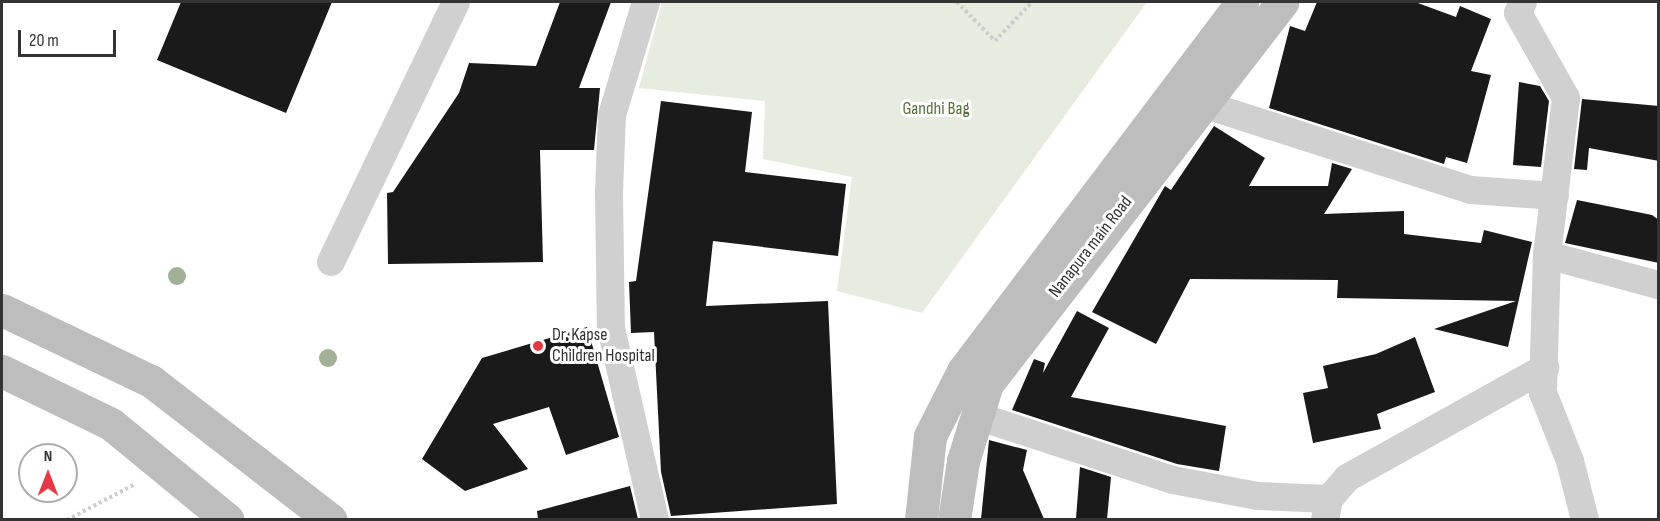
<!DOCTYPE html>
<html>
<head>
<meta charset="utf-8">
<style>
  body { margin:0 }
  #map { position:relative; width:1660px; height:521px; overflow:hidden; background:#fff; font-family:"Sofia Sans Condensed",sans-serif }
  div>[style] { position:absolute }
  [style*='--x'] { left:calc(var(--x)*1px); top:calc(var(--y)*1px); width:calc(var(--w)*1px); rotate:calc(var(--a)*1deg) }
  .green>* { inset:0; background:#e6ecdf }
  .building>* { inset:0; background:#1a1a1a }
  .path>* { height:4px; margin-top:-2px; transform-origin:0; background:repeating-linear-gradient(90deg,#cdcdcd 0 3px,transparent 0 6px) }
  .street>* { height:28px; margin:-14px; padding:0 14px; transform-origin:14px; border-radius:14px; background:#d0d0d0 }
  .secondary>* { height:33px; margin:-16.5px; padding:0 16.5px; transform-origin:16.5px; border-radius:16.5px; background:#bdbdbd }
  .trees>* { width:18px; height:18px; margin:-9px; border-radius:50%; background:#a2b095 }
  .dots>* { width:16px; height:16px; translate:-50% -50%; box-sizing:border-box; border:3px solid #fff; border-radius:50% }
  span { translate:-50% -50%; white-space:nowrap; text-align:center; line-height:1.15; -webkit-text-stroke:6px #fff; paint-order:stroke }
  .park-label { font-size:18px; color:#56703f }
  .street-label { font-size:18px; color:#333 }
  .poi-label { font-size:18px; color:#333 }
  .left { translate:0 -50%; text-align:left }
  .frame { position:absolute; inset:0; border:3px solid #333; pointer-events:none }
  .north { position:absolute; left:18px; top:443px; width:60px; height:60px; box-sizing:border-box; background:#fff; border:2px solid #adadad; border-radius:50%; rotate:0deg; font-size:16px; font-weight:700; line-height:24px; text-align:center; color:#333 }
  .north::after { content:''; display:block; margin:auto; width:21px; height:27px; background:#e63946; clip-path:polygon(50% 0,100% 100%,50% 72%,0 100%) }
  .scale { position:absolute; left:18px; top:30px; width:98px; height:27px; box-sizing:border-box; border:3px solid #333; border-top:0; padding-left:8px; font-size:18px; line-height:21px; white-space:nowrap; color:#333; -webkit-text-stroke:4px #fff; paint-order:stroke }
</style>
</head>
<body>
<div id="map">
  <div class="green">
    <div style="clip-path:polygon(662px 2px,1147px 2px,922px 313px,837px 291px,852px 177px,763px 159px,765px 101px,639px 88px)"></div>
  </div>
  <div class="building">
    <div style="clip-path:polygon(181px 2px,332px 2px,286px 113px,157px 60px)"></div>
    <div style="clip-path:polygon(560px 2px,611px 2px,579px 88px,600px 88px,594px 150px,540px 150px,543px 262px,388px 264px,387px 193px,393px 192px,459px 93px,469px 63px,536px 66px)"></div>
    <div style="clip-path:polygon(1317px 2px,1415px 2px,1456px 17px,1460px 6px,1491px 19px,1471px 71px,1491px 75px,1467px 163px,1446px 157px,1444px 164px,1269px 108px,1290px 26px,1305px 31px)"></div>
    <div style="clip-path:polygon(1519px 82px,1540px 86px,1549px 101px,1541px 167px,1513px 165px)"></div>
    <div style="clip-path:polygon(1582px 99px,1659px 106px,1659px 161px,1589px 148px,1587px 170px,1574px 169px)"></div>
    <div style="clip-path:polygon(661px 101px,752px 112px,745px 172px,846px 184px,838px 256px,713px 241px,706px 306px,828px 301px,837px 504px,671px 516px,661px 472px,654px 332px,631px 333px,629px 282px,636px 281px)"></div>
    <div style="clip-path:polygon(1214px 126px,1265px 158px,1249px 186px,1328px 186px,1332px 163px,1352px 169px,1324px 214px,1404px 211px,1404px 234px,1481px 243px,1484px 230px,1532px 242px,1508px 347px,1434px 329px,1516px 301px,1337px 298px,1338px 280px,1190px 279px,1156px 344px,1092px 312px,1165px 186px,1171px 190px)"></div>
    <div style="clip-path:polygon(1577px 200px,1652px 215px,1659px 220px,1659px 263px,1565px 243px)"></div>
    <div style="clip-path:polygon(1077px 311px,1109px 328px,1071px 397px,1226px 426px,1219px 471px,1177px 464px,1012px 410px,1034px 359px,1045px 363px,1043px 373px)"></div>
    <div style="clip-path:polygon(587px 327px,619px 437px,566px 455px,549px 407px,493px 424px,528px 469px,465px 491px,422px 459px,482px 358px)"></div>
    <div style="clip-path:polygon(1415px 337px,1435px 392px,1377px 414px,1381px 429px,1313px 443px,1303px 393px,1328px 388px,1323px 366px,1376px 354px)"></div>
    <div style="clip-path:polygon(989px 440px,1027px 450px,1023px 470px,1044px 519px,981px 519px)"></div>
    <div style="clip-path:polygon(1080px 467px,1111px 477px,1107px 519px,1076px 518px)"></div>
    <div style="clip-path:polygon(630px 486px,638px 519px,538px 519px,537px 511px)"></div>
  </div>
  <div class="path">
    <div style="--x:957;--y:2;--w:54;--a:45.7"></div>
    <div style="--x:995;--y:41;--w:54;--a:-46.5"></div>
    <div style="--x:67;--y:520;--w:75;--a:-27.9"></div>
  </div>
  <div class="street">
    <div style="--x:646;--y:2;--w:118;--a:106.7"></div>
    <div style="--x:612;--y:115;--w:77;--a:92.2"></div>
    <div style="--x:609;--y:192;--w:136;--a:89.2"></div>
    <div style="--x:611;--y:328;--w:197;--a:77.1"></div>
    <div style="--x:1523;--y:2;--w:12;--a:114"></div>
    <div style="--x:1518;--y:13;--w:98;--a:60.5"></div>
    <div style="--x:1566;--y:98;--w:158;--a:96.9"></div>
    <div style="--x:1547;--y:255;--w:138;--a:91.7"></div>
    <div style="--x:1543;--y:393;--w:73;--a:68.3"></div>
    <div style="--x:1570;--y:461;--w:61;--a:75.7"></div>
    <div style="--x:1206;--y:105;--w:278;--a:17.8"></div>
    <div style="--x:1471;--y:190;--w:84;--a:4.1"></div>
    <div style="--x:1547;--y:255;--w:115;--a:15.1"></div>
    <div style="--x:331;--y:262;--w:288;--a:-64.3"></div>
    <div style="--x:977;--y:416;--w:206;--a:18.1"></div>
    <div style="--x:1173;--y:480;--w:86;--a:10.7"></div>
    <div style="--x:1258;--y:496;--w:71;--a:2.4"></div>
    <div style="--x:1325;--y:520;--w:21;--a:-79"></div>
    <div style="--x:1329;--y:499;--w:28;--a:-49"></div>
    <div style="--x:1347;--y:478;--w:227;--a:-29.1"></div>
  </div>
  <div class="secondary">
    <div style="--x:2;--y:310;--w:165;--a:25.5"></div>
    <div style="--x:151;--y:381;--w:227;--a:37.7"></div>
    <div style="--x:2;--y:371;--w:121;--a:25.9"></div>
    <div style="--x:111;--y:424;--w:151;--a:39.4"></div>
    <div style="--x:921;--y:520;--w:84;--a:-83.9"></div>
    <div style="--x:930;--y:436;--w:73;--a:-63.1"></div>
    <div style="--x:963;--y:371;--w:463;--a:-52.9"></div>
    <div style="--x:954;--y:520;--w:60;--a:-81.3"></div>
    <div style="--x:963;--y:461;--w:81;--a:-72.7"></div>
    <div style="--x:987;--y:384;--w:483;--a:-52.3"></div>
  </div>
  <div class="trees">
    <div style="left:177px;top:276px"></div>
    <div style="left:328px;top:358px"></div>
  </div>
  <div class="dots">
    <div style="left:538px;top:346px;background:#e63946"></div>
  </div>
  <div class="park-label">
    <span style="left:936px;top:109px">Gandhi Bag</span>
  </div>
  <div class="street-label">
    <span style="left:1091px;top:247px;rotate:-52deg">Nanapura main Road</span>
  </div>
  <div class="poi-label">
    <span class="left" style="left:552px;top:346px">Dr. Kapse<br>Children Hospital</span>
  </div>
  <div class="frame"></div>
  <div class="north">N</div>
  <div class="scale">20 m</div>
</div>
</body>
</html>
